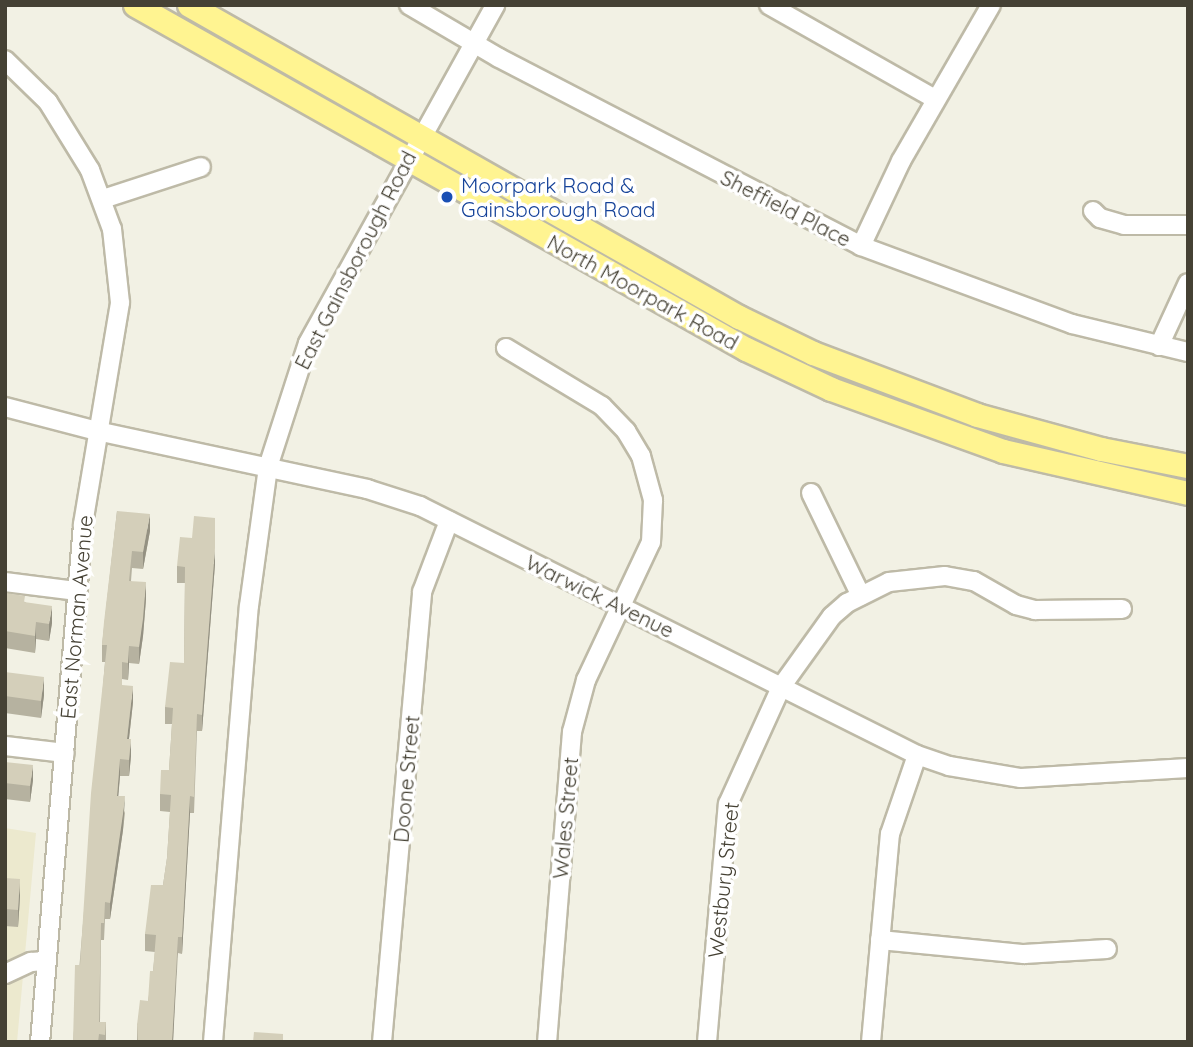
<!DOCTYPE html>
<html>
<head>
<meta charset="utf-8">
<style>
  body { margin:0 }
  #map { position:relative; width:1193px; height:1047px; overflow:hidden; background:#f2f1e4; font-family:Quicksand,sans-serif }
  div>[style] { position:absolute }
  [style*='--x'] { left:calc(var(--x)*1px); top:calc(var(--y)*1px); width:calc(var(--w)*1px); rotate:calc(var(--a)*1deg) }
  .education>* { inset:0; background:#ece9ce }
  .roads { filter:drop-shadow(2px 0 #bebaa7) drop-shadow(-2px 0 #bebaa7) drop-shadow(0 2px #bebaa7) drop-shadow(0 -2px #bebaa7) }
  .minor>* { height:18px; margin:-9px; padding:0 9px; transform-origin:9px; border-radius:9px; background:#fff }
  .major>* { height:23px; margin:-11.5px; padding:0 11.5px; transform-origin:11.5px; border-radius:11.5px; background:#fff491 }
  .wall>* { inset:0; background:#b6b2a0 }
  .shaded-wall>* { inset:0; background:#949182 }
  .building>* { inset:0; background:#d4cfba }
  .dots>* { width:19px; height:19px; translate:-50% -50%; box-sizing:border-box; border:4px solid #fff; border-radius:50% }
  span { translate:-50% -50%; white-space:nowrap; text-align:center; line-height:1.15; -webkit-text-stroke:7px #fff; paint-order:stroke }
  .transit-label { font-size:21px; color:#164399 }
  .left { translate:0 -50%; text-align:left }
  .street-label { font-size:21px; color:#454134 }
  .frame { position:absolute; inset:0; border:7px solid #454134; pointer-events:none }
</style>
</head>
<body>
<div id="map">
  <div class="education">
    <div style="clip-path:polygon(5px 828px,36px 833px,17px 1042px,5px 1042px)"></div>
  </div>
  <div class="roads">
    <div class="minor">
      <div style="--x:409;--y:5;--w:104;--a:30.5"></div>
      <div style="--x:499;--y:58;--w:408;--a:27.4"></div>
      <div style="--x:861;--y:246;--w:225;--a:20.3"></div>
      <div style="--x:1072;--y:324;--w:119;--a:13.6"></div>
      <div style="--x:769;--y:5;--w:191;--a:29.5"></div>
      <div style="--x:5;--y:60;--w:60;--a:44.3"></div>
      <div style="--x:48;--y:102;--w:80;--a:58.3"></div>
      <div style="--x:90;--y:170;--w:63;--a:69.6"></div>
      <div style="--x:112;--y:229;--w:74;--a:83.8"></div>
      <div style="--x:120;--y:303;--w:225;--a:99.5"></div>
      <div style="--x:83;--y:525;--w:519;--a:94.75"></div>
      <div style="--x:103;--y:199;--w:103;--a:-18.1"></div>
      <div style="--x:1093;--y:211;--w:10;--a:45"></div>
      <div style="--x:1100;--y:218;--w:25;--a:16"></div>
      <div style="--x:1124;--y:225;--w:64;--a:0"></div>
      <div style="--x:861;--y:246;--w:94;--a:-64.8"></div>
      <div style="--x:901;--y:161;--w:180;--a:-60"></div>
      <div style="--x:1159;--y:346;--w:69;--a:-65.3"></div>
      <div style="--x:506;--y:348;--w:112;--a:31.1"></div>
      <div style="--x:602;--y:406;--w:35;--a:46"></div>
      <div style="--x:626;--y:431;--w:29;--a:59"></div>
      <div style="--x:641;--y:456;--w:46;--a:74.7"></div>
      <div style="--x:653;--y:500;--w:42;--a:92.7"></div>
      <div style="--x:651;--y:542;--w:153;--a:115.2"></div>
      <div style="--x:586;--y:680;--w:54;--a:105.1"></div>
      <div style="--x:572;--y:732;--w:311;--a:94.6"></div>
      <div style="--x:5;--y:407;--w:95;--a:14.6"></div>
      <div style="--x:97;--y:431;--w:276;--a:12.1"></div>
      <div style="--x:367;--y:489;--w:56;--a:17.8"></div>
      <div style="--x:420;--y:506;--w:556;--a:26.61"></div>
      <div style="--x:917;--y:755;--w:34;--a:19"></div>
      <div style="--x:949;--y:766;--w:73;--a:9.5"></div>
      <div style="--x:1021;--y:778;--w:167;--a:-3.4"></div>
      <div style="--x:811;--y:493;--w:114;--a:64.1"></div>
      <div style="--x:5;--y:582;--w:72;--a:7.2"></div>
      <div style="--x:5;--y:746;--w:60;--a:6.7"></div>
      <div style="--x:880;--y:940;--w:145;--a:5.6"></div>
      <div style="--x:1024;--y:954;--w:83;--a:-3.4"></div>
      <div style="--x:5;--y:974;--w:29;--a:-25"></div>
      <div style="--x:31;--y:962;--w:15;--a:-4"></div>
      <div style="--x:213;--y:1042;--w:437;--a:-85.3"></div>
      <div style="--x:249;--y:606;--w:140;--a:-82.2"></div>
      <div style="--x:268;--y:467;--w:130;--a:-72.1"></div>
      <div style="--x:308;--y:343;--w:386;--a:-61"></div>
      <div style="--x:382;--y:1042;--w:452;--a:-84.9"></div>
      <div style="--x:422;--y:592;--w:76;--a:-69.2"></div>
      <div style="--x:707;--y:1042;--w:239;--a:-85"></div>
      <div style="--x:728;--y:804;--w:128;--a:-65.6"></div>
      <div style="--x:781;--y:687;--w:87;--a:-54.3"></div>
      <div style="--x:832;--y:616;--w:20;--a:-41"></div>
      <div style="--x:847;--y:603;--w:47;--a:-26.6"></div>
      <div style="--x:889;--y:582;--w:56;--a:-6.1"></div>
      <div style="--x:945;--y:576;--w:29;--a:10"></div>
      <div style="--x:974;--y:581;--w:48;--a:29.7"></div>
      <div style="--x:1016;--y:605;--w:20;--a:15"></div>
      <div style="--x:1035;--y:610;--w:87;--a:-0.7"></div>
      <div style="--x:871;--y:1042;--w:209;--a:-84.8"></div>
      <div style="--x:890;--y:834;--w:83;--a:-71.1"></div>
    </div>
    <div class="major">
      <div style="--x:135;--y:5;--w:701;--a:29.38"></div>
      <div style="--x:746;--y:349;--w:94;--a:25.2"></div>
      <div style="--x:831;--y:389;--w:183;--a:19.8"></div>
      <div style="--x:1003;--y:451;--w:190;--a:12.8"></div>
      <div style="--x:189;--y:5;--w:632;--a:29.57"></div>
      <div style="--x:739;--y:317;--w:82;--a:25.9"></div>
      <div style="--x:813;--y:353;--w:175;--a:20.7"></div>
      <div style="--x:977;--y:415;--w:129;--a:15.3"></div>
      <div style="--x:1101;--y:449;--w:89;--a:11.1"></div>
    </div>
  </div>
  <div class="wall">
    <div style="clip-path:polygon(117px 511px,150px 531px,143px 569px,132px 568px,131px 581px,146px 599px,143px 636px,139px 664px,129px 663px,128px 680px,122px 679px,122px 685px,133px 702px,129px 739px,131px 756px,129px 776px,120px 776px,118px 796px,125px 813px,123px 830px,110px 919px,105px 919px,104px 940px,101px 940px,100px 1022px,106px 1022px,106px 1042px,73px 1042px,105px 662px,102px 662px,102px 645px)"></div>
    <div style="clip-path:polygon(215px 564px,202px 731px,197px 731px,194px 813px,190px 813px,182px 954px,178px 953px,173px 1042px,137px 1042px,137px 1025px,148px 1001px,153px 971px,155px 952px,145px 951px,145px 934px,163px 885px,167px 858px,170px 812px,160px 811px,160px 794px,169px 770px,172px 724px,165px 724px,165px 707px,184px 663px,185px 583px,177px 583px,177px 566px)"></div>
    <div style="clip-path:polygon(5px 593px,25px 602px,52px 623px,49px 641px,36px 639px,35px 653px,5px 648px)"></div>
    <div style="clip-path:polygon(5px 672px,44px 695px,41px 718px,5px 713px)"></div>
    <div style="clip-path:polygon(5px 762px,33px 780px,30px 802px,5px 799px)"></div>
    <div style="clip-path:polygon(5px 878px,20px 896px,18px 927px,5px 926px)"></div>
  </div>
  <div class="shaded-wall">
    <div style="clip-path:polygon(150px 514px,150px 531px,143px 569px,143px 552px)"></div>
    <div style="clip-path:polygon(215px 548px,215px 564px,202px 731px,202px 715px)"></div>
    <div style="clip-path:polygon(146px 582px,146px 599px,143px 636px,139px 664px,139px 647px)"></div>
    <div style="clip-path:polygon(52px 606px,52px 623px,49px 641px,49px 624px)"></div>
    <div style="clip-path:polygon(36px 622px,36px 639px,35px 653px,35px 636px)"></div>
    <div style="clip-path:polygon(129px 646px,129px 663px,128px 680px,128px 663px)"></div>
    <div style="clip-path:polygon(44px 677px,44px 695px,41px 718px,41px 701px)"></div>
    <div style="clip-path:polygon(133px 686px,133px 702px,127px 756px,127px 739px)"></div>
    <div style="clip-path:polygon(131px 739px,131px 756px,129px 776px,129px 760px)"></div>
    <div style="clip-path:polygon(120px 759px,120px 776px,117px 812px,117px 796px)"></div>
    <div style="clip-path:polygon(33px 765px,33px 780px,30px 802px,30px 786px)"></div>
    <div style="clip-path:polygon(125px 796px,123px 830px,110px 919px,110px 903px)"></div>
    <div style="clip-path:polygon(190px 796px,190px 813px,182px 954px,182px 937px)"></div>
    <div style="clip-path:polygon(20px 879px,20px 896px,18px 927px,18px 910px)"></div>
    <div style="clip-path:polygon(178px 937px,173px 1042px,172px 1042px)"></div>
  </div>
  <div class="building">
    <div style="clip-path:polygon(117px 511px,150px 514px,143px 552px,132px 551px,129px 581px,146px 582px,143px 619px,139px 647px,129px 646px,128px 663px,122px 662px,122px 685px,133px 686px,127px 739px,131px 739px,129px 760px,120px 759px,117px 796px,125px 796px,123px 814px,110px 903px,105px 902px,104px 923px,101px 923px,99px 1022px,106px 1022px,105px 1035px,99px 1034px,98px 1042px,73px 1042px,75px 965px,80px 965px,91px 793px,107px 645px,102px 645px,104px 622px)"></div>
    <div style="clip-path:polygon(194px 516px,215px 518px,215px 548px,202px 715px,197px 714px,194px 797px,190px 796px,182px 937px,178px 937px,172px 1042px,138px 1042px,137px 1025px,140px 1000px,148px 1001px,150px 971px,153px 971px,156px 935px,145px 934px,151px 885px,163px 885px,167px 858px,171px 795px,160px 794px,161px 770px,169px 770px,173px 708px,165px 707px,170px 662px,184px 663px,185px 567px,177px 566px,180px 537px,192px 538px)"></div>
    <div style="clip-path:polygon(5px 593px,25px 596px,24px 602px,52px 606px,49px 624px,36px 622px,35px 636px,5px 631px)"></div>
    <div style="clip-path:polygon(5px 672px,44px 677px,41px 701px,5px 696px)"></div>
    <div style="clip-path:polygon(5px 762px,33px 765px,30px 786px,5px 783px)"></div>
    <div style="clip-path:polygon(5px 878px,20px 879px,18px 910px,5px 909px)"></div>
    <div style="clip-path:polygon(254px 1032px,283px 1034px,283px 1042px,253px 1042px)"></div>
  </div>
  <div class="dots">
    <div style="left:447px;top:197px;background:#1a4fb4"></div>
  </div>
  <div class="transit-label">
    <span class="left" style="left:461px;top:197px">Moorpark Road &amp;<br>Gainsborough Road</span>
  </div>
  <div class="street-label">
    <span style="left:786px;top:208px;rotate:27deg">Sheffield Place</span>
    <span style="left:355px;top:260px;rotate:-63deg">East Gainsborough Road</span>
    <span style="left:643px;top:292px;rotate:29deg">North Moorpark Road</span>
    <span style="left:600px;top:596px;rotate:26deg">Warwick Avenue</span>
    <span style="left:76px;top:617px;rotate:-85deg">East Norman Avenue</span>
    <span style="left:406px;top:779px;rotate:-85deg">Doone Street</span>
    <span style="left:565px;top:818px;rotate:-85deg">Wales Street</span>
    <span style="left:723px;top:880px;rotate:-84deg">Westbury Street</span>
  </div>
  <div class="frame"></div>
</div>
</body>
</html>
